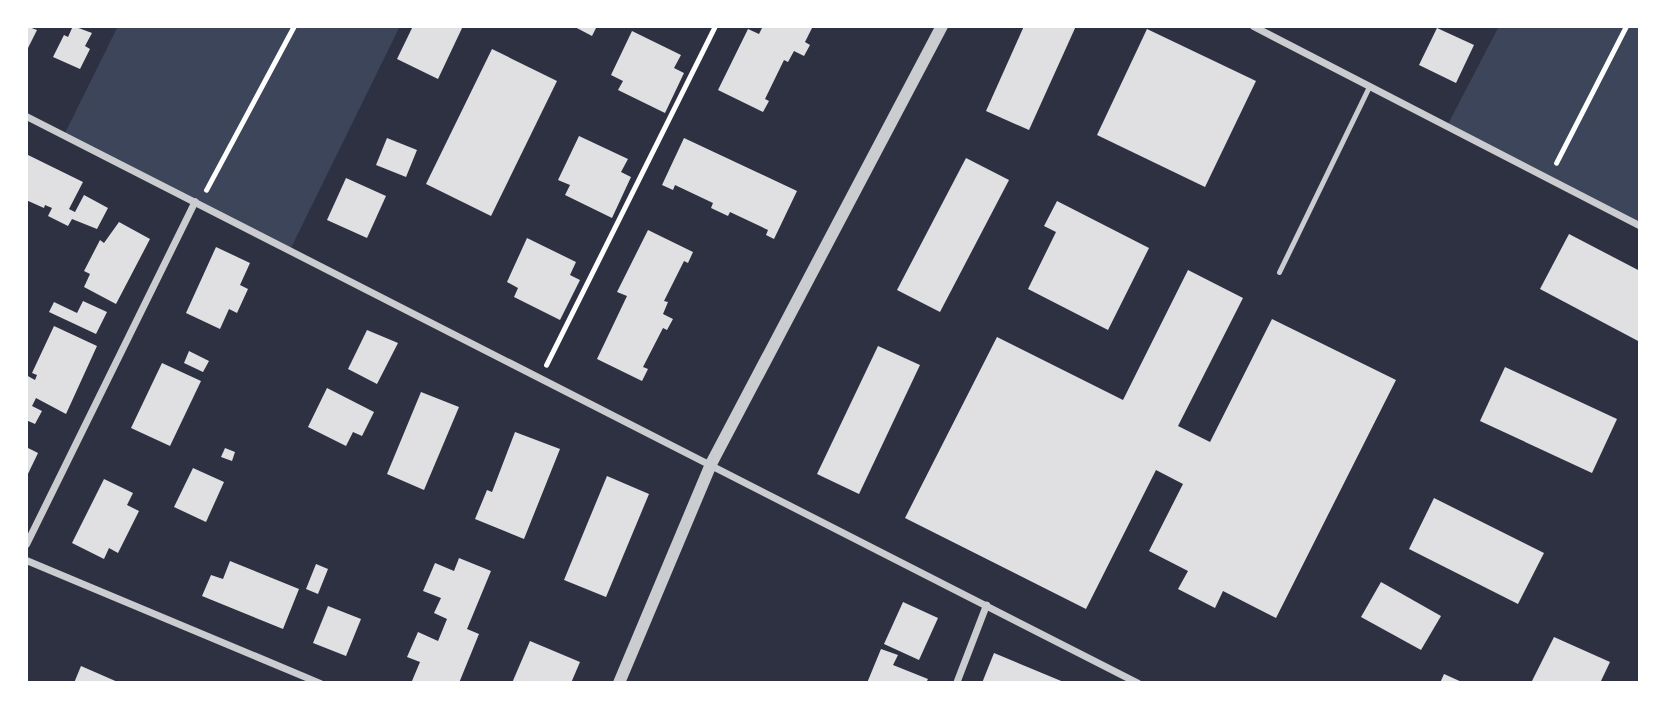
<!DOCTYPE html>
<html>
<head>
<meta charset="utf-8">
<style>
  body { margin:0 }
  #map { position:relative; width:1666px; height:709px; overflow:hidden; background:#2d3142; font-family:"Archivo Narrow",sans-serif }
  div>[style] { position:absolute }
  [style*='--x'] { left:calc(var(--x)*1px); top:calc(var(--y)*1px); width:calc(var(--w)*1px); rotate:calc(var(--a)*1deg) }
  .green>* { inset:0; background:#3c4559 }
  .building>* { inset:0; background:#e0e0e3 }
  .path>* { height:4.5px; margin:-2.25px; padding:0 2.25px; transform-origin:2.25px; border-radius:2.25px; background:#fff }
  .service>* { height:5px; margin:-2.5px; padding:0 2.5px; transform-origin:2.5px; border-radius:2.5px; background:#caccd0 }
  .minor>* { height:7px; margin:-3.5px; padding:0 3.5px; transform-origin:3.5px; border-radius:3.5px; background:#caccd0 }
  .tertiary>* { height:12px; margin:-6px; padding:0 6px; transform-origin:6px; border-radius:6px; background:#caccd0 }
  span { translate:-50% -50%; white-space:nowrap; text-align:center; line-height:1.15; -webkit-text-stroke:7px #fff; paint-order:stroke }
  .frame { position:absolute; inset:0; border:28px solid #fff; pointer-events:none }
</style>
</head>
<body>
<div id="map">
  <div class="green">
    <div style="clip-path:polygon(118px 26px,400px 26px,290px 250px,64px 135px)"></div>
    <div style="clip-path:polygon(1499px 26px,1640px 26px,1640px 226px,1447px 126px)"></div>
  </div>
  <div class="building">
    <div style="clip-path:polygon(26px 26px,37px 30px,26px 52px)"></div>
    <div style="clip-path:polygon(73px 26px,92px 33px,85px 46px,90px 49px,80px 69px,53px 57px,64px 35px,68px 37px)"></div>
    <div style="clip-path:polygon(413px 26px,463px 26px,438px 79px,397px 59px)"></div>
    <div style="clip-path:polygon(573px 26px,597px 26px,592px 36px)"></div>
    <div style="clip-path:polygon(763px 26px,813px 26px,805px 42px,810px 45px,804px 56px,794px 51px,788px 62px,784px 60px,765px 99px,769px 101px,763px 112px,718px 90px,748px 29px,759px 34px)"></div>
    <div style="clip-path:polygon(1024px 26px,1076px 26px,1029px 130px,986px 111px)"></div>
    <div style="clip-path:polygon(1437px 28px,1474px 45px,1456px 83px,1419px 65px)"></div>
    <div style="clip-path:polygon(1147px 29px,1256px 81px,1205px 187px,1097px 135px)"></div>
    <div style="clip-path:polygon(632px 31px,681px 55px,674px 68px,684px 73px,665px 113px,618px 90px,623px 81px,611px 75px)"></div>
    <div style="clip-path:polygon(492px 49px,557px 81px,491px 216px,426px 184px)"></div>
    <div style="clip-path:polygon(579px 136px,628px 159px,621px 172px,631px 177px,612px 218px,565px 195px,570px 185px,558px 180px)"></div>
    <div style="clip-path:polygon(387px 138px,417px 150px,406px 177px,376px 165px)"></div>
    <div style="clip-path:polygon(684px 138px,797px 191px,774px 239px,766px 235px,768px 230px,730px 212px,728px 216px,711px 208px,713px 203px,675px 185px,673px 190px,662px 185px)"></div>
    <div style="clip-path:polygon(26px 154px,83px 182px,69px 209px,75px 212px,84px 195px,108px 208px,97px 229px,72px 219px,68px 226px,48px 216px,52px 208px,45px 205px,44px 208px,26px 200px)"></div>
    <div style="clip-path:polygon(966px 158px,1009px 180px,940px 312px,897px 290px)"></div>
    <div style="clip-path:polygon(346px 178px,386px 196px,367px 238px,327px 220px)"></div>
    <div style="clip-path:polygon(1057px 201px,1149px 248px,1108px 330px,1028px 289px,1056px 232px,1044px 226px)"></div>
    <div style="clip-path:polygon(119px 222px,150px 239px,116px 304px,84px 287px,90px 274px,84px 271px,100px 240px,104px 243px)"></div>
    <div style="clip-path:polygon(648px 230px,693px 252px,688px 263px,684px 261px,664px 301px,668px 302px,663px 314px,673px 319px,667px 330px,663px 328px,643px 367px,648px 369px,642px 381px,597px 359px,627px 296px,617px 292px)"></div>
    <div style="clip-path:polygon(1569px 234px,1640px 271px,1640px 342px,1540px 289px)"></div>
    <div style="clip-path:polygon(527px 238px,576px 262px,570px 275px,580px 280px,560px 320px,514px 297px,518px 288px,507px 282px)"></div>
    <div style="clip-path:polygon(216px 247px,250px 263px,240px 285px,248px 289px,237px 313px,229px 309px,220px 329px,186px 313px)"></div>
    <div style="clip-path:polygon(1188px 270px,1243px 298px,1178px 426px,1210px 442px,1272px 319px,1396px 380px,1276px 618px,1223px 591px,1215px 608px,1178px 589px,1188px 571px,1149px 551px,1183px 484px,1156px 470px,1086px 609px,905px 518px,997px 337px,1123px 400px)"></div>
    <div style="clip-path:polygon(83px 301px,107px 312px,96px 334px,49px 312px,54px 302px,77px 313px)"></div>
    <div style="clip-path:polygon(54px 326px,97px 346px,66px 414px,36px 398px,32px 406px,42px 411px,35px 424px,26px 420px,26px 375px,35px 380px,37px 375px,32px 373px)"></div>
    <div style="clip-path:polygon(367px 330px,398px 343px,377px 384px,348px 369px)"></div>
    <div style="clip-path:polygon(878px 346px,920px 365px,859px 494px,817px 474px)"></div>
    <div style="clip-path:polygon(189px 351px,209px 361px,203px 372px,184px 363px)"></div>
    <div style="clip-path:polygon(162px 363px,201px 381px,170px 446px,131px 428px)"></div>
    <div style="clip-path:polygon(1505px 367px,1617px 419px,1592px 473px,1480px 421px)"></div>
    <div style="clip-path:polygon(327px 388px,374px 412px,362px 436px,353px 432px,346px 446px,308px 427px)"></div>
    <div style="clip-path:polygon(421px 392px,459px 407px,424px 490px,387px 474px)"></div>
    <div style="clip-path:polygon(515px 432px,560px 449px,524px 539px,475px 519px,487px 490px,492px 492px)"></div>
    <div style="clip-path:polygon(26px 447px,38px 453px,26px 478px)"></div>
    <div style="clip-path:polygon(225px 448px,235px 452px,232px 461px,221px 457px)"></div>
    <div style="clip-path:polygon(193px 468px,224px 482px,206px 522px,174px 507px)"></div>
    <div style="clip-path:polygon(607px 476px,649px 494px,606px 597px,564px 580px)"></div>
    <div style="clip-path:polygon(104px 479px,133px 493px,127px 505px,139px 511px,118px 553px,109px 548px,104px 559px,72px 543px)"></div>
    <div style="clip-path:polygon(1434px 498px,1544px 553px,1518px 604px,1409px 549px)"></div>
    <div style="clip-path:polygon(459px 558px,491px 571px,467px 629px,479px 634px,459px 683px,417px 683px,412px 681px,420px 662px,407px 657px,418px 632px,438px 641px,447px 619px,434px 613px,441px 598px,423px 591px,435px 563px,454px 571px)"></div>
    <div style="clip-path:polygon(230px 561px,299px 589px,283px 629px,202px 596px,211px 575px,223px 579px)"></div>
    <div style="clip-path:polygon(316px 564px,328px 569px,318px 594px,306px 589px)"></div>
    <div style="clip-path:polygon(1381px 582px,1441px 616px,1421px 650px,1361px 617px)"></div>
    <div style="clip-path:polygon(903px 602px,938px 618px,919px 660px,884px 644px)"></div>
    <div style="clip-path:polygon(328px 606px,361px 619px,346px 656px,313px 643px)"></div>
    <div style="clip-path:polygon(1554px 637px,1610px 662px,1600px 683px,1531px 683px)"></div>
    <div style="clip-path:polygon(530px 641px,580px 662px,571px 683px,512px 683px)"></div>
    <div style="clip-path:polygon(881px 649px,898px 655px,893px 665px,928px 679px,926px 683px,867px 683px)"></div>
    <div style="clip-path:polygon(994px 653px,1066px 683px,982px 683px)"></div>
    <div style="clip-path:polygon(81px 666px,120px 683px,74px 683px)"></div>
    <div style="clip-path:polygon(1444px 674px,1464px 683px,1440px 683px)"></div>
  </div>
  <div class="path">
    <div style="--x:1556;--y:163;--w:154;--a:-62.9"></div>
    <div style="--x:206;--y:190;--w:186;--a:-61.8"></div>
    <div style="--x:546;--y:365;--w:379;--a:-63.5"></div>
  </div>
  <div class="service">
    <div style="--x:1279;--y:272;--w:206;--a:-64.1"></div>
  </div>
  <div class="minor">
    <div style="--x:1253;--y:26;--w:436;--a:27.3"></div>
    <div style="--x:26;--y:116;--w:1248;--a:27.02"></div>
    <div style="--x:26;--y:544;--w:382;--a:-63.8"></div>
    <div style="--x:26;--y:560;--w:319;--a:22.7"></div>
    <div style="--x:956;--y:683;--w:84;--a:-69"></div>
  </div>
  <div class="tertiary">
    <div style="--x:619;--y:683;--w:238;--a:-67.2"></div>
    <div style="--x:711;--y:464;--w:495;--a:-62.2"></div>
  </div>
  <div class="frame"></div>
</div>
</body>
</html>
